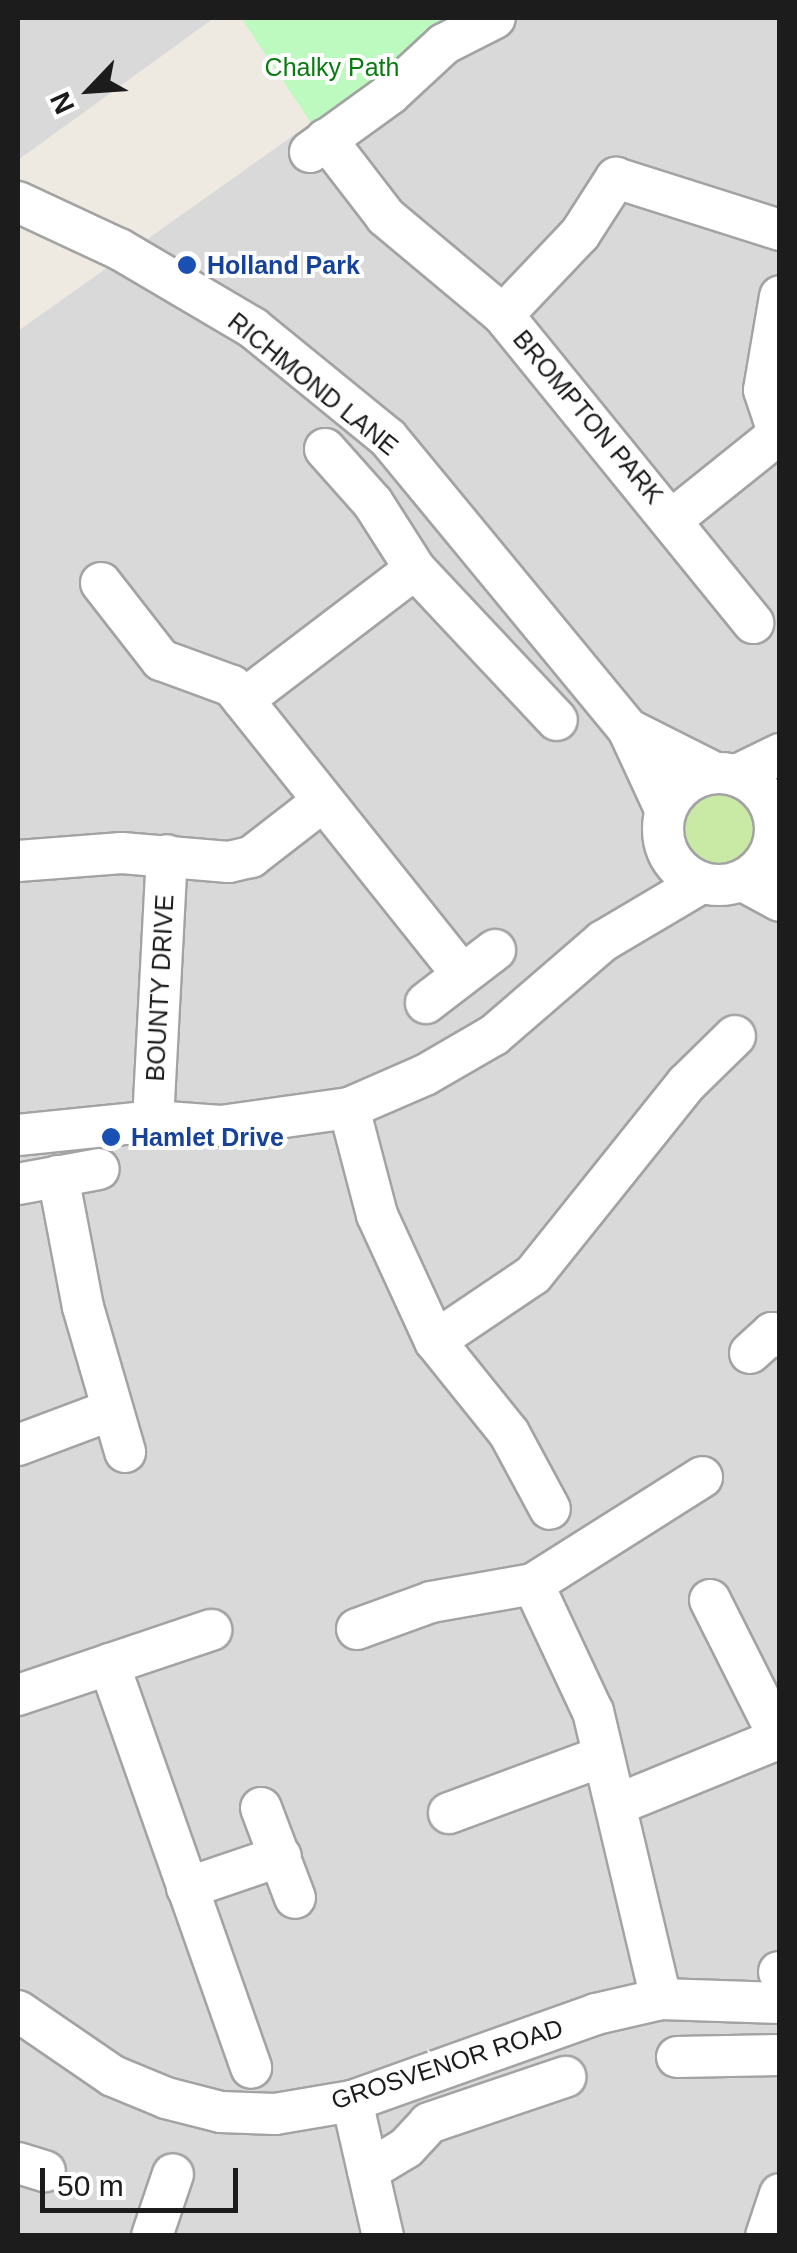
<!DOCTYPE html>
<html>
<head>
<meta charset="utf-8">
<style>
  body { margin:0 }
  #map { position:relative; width:797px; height:2253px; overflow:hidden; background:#eee9e1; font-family:Helvetica,sans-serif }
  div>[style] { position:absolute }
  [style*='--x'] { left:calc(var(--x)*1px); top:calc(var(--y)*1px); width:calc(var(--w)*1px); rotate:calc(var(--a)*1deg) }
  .residential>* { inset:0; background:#dad9d9 }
  .grass>* { inset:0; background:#c8eaa5 }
  .round { border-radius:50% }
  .park>* { inset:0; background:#bcfac0 }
  .roads { filter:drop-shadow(2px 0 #a3a3a3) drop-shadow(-2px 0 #a3a3a3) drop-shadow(0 2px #a3a3a3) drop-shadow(0 -2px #a3a3a3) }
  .minor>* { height:40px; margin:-20px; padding:0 20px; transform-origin:20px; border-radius:20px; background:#fff }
  .minor>.ring { margin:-20px; padding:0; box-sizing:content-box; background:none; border:40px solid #fff; border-radius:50% }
  .dots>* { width:28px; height:28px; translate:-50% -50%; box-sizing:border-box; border:5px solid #fff; border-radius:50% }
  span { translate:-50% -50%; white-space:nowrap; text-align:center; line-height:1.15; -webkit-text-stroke:8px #fff; paint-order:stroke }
  .park-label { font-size:25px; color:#097b11 }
  .transit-label { font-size:25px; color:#164399; font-weight:700 }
  .left { translate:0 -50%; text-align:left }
  .street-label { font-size:25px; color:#1c1c1c }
  .frame { position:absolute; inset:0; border:20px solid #1c1c1c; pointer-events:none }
  .north { position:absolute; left:40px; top:40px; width:100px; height:100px; -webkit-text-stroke:8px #fff; paint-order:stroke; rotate:245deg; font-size:28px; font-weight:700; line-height:40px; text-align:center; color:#1c1c1c }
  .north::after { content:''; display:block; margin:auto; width:35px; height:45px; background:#1c1c1c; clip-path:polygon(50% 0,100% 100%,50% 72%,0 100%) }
  .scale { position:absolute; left:40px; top:2168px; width:198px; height:45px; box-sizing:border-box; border:5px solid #1c1c1c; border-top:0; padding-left:12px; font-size:30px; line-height:35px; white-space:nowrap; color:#1c1c1c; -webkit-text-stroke:8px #fff; paint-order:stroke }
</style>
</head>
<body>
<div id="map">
  <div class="residential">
    <div style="clip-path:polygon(18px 18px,214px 18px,18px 160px)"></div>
    <div style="clip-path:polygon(514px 18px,779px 18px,779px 2235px,18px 2235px,18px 331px,311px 123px,326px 129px)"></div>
  </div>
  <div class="grass">
    <div class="round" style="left:679px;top:791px;width:74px;height:74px"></div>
  </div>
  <div class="park">
    <div style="clip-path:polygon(241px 18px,476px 18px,326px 129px,311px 123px)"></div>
  </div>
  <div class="roads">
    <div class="minor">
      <div style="--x:326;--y:139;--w:98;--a:52.4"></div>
      <div style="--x:386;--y:217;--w:153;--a:39.9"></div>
      <div style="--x:503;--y:315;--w:397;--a:50.9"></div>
      <div style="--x:310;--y:152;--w:99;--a:-35.9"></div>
      <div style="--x:390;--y:94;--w:74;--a:-42.8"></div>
      <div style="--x:444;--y:44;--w:57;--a:-27"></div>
      <div style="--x:18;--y:202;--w:111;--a:25"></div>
      <div style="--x:119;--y:249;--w:156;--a:30.5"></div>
      <div style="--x:253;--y:328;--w:174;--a:39.2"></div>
      <div style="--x:388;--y:438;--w:377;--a:50.5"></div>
      <div style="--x:628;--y:729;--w:88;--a:65.2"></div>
      <div style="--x:503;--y:315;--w:112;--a:-46.5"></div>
      <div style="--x:580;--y:234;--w:67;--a:-57.3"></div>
      <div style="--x:616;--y:178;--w:172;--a:17.6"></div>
      <div style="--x:778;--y:432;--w:44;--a:-108.4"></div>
      <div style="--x:764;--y:390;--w:95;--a:-80.3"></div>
      <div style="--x:325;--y:449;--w:72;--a:48.4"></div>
      <div style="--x:373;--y:503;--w:78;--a:57.5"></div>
      <div style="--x:415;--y:569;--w:207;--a:46.8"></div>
      <div style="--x:674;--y:518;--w:136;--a:-38.7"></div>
      <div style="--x:101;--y:583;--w:98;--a:52.1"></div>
      <div style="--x:161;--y:660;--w:76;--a:20.1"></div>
      <div style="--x:232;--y:686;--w:369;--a:51.4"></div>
      <div style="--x:243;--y:700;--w:216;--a:-37.3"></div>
      <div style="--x:628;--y:729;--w:95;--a:26.8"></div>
      <div class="ring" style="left:663px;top:773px;width:72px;height:72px"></div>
      <div style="--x:737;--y:775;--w:48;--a:-26"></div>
      <div style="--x:18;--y:861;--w:104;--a:-4.4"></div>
      <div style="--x:122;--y:853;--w:107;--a:4.8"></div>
      <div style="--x:229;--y:862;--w:23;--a:-13"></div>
      <div style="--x:251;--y:857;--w:90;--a:-37.8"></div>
      <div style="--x:743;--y:881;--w:42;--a:28.4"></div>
      <div style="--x:426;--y:1003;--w:87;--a:-37.5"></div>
      <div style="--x:349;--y:1108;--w:111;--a:75.3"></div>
      <div style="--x:377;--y:1215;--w:139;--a:65.3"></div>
      <div style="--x:435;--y:1341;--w:118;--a:-34"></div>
      <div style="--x:533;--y:1275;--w:246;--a:-51.3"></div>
      <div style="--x:687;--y:1083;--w:67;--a:-44.4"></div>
      <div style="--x:153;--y:1121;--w:266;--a:-87"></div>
      <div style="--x:18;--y:1135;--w:136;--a:-5.9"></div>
      <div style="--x:153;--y:1121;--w:68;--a:4.2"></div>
      <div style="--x:221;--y:1126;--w:129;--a:-8"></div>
      <div style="--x:349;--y:1108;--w:83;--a:-23.5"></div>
      <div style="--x:425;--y:1075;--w:80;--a:-30.1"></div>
      <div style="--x:494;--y:1035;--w:144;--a:-40.8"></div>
      <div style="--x:603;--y:941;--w:114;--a:-30.6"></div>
      <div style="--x:58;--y:1176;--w:133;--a:79.2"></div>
      <div style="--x:83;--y:1307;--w:151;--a:73.8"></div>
      <div style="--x:18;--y:1184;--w:82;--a:-10.5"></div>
      <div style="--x:435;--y:1341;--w:118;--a:51.2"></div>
      <div style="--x:509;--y:1433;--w:86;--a:61.7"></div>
      <div style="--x:750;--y:1353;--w:30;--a:-42"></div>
      <div style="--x:772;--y:1333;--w:9;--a:27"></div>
      <div style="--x:18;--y:1445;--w:99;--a:-20.6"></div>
      <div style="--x:710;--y:1600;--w:151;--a:63.3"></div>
      <div style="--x:357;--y:1629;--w:79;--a:-20"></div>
      <div style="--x:431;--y:1602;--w:104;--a:-10"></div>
      <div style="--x:109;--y:1664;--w:428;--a:70.6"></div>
      <div style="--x:18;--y:1695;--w:204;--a:-18.6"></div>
      <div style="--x:616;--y:1805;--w:177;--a:-22.2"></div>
      <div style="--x:261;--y:1808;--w:96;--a:69.3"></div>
      <div style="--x:449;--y:1813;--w:164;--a:-20.3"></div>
      <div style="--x:187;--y:1888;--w:99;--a:-18.8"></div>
      <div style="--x:779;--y:1972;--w:1;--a:0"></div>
      <div style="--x:661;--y:1999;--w:295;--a:-103.3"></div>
      <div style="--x:593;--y:1712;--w:141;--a:-115.1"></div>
      <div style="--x:533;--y:1584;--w:200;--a:-32.3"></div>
      <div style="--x:18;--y:2011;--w:115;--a:34.4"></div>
      <div style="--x:113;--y:2076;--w:57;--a:22.5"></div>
      <div style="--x:166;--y:2098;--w:57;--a:14.3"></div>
      <div style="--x:221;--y:2112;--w:54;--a:2.1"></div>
      <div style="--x:275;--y:2114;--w:78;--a:-9.6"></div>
      <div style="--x:352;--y:2101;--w:259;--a:-19.6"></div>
      <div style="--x:596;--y:2014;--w:67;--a:-13"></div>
      <div style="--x:661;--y:1999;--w:119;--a:1.9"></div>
      <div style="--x:677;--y:2057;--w:103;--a:-1.1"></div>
      <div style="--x:352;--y:2101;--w:139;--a:77.1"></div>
      <div style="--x:18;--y:2163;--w:28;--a:17"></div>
      <div style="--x:368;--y:2171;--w:44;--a:-31.2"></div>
      <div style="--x:406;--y:2148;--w:34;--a:-47"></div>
      <div style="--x:429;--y:2123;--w:144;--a:-18.7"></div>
      <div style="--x:152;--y:2236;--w:65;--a:-71.3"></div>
      <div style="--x:766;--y:2236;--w:44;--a:-71.6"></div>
    </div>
  </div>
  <div class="dots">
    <div style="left:187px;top:265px;background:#1a4fb4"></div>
    <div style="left:111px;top:1137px;background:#1a4fb4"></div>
  </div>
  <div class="park-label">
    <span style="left:332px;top:67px">Chalky Path</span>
  </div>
  <div class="transit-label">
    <span class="left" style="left:207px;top:265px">Holland Park</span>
    <span class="left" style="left:131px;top:1137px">Hamlet Drive</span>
  </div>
  <div class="street-label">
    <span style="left:313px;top:384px;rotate:39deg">RICHMOND LANE</span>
    <span style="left:588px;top:417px;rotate:50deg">BROMPTON PARK</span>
    <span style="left:160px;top:988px;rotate:-87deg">BOUNTY DRIVE</span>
    <span style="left:447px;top:2064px;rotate:-18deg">GROSVENOR ROAD</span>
  </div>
  <div class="frame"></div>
  <div class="north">N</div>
  <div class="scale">50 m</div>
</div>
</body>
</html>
